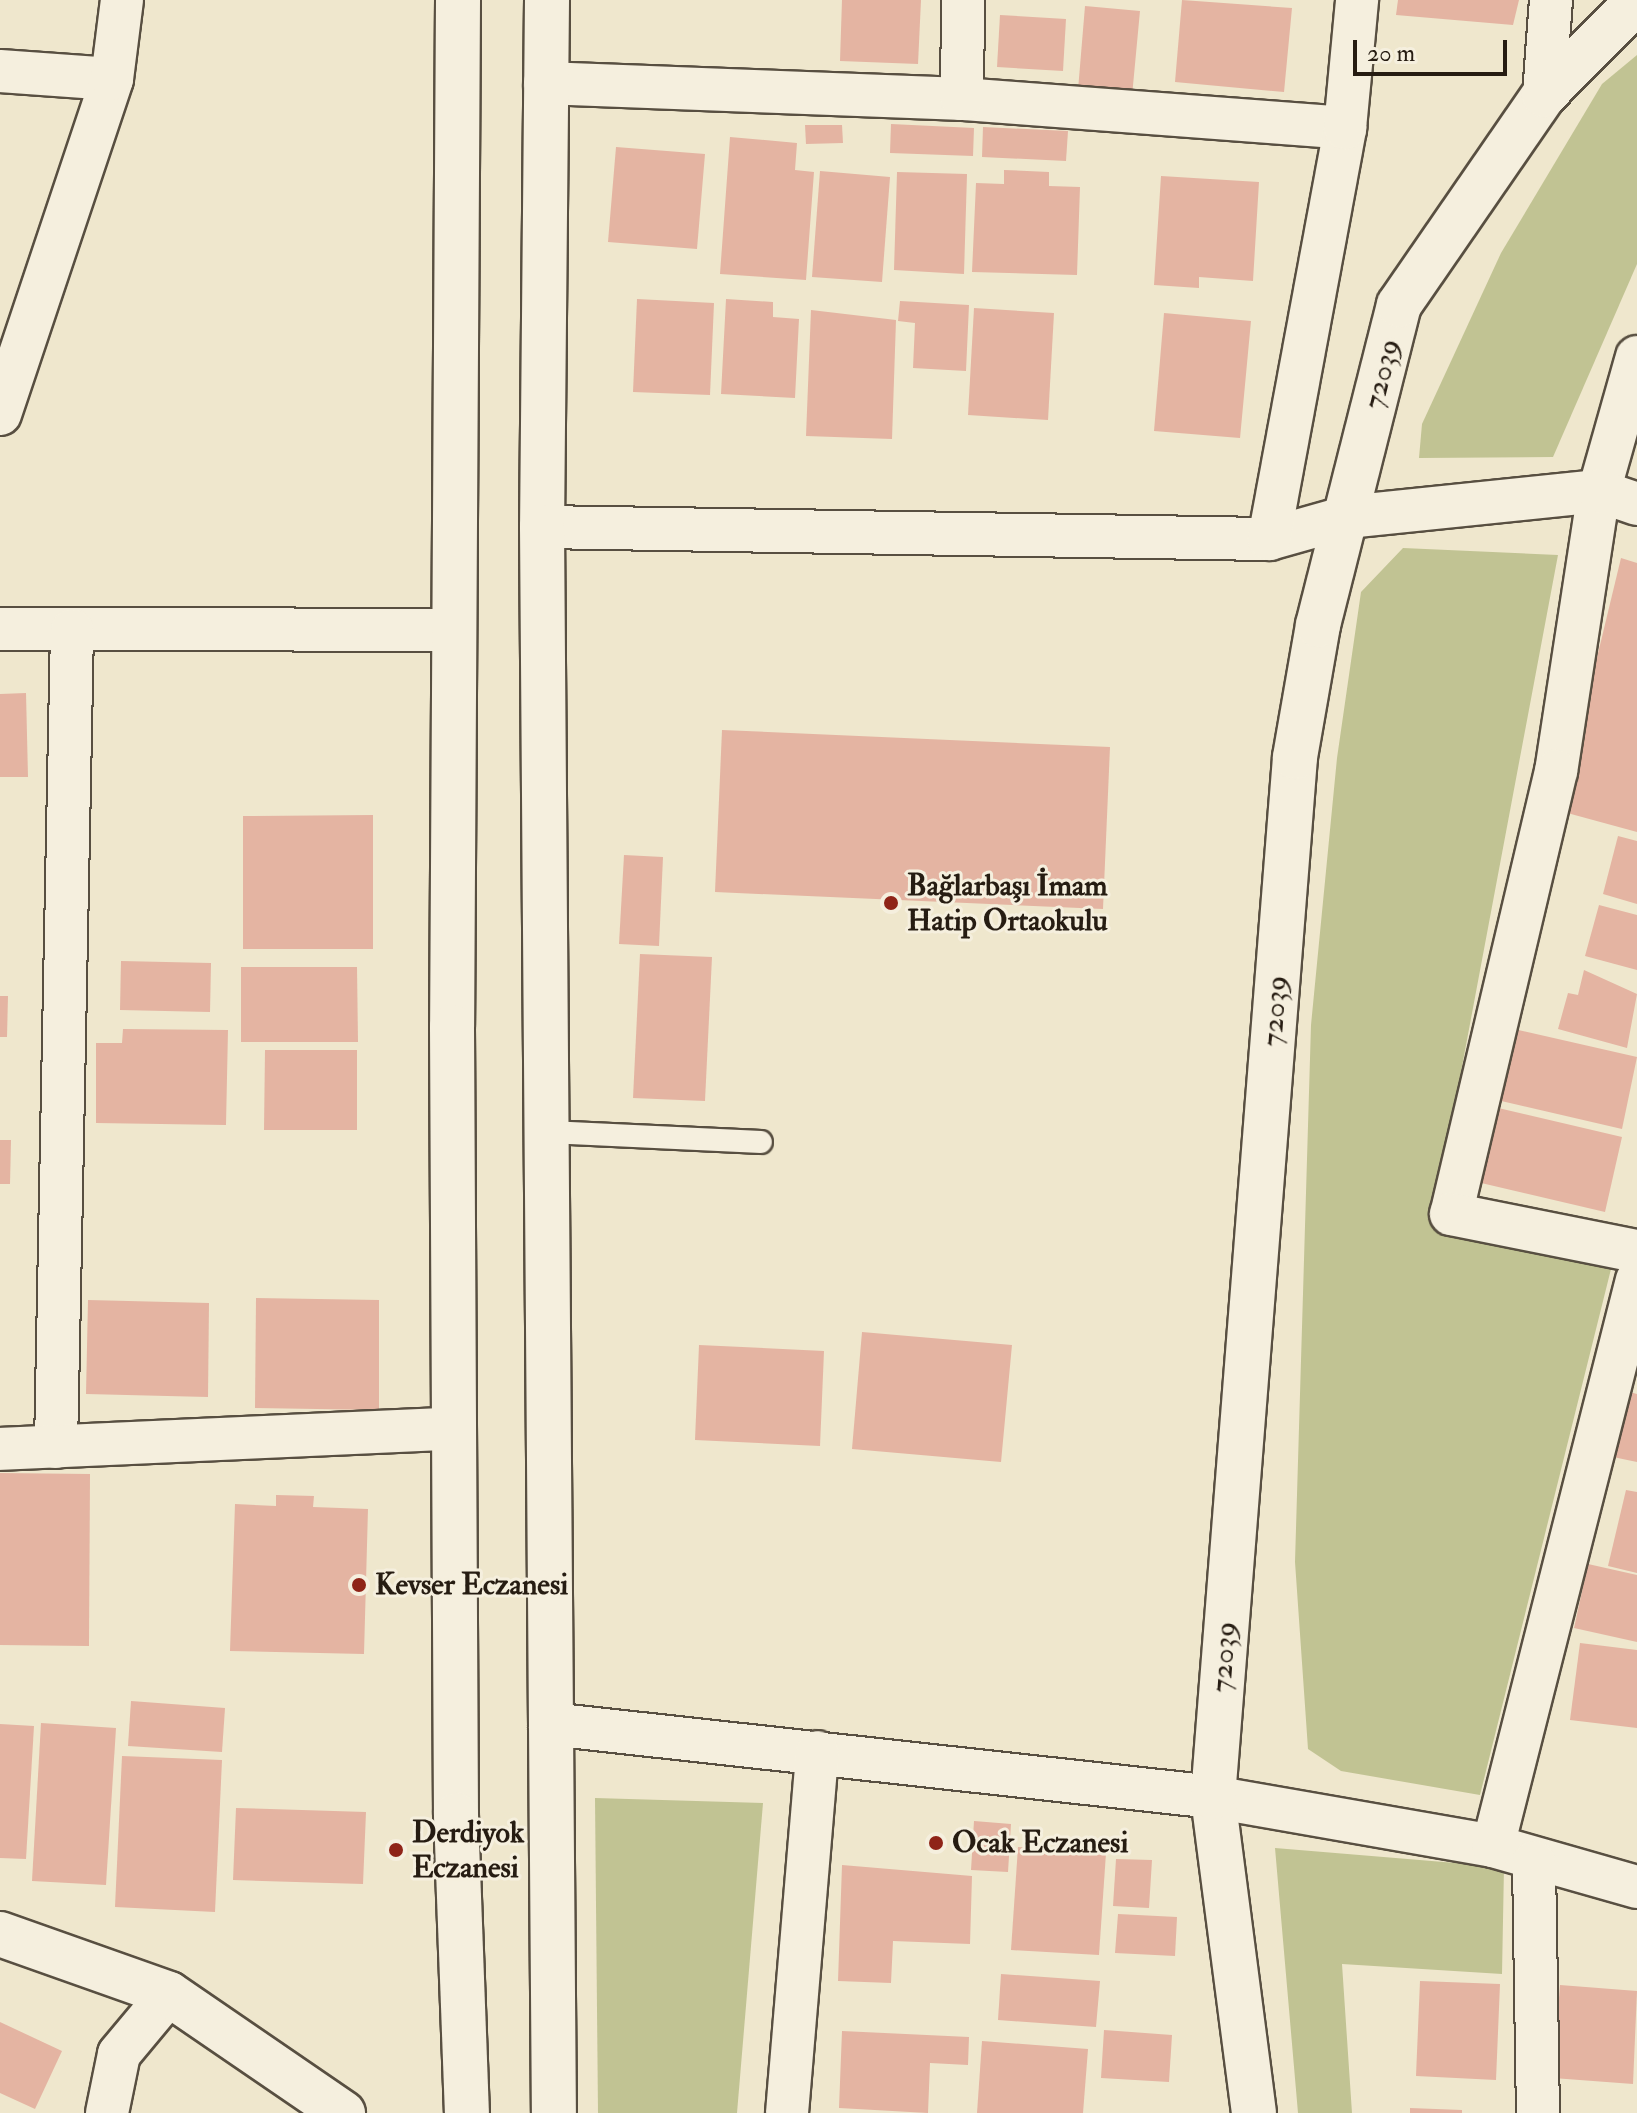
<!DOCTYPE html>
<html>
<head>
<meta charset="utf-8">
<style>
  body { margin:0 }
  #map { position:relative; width:1637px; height:2113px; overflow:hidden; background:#efe7cd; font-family:"IM FELL Double Pica",serif }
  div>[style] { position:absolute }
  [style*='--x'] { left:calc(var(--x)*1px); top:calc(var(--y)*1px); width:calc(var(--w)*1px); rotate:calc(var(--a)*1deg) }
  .green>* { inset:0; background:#c1c393 }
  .building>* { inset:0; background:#e4b4a2 }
  .roads { filter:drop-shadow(2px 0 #584f41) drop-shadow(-2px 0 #584f41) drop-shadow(0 2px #584f41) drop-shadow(0 -2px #584f41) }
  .lane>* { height:22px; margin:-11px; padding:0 11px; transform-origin:11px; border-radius:11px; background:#f5efde }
  .street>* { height:42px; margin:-21px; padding:0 21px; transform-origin:21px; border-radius:21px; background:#f5efde }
  .secondary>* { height:44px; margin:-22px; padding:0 22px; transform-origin:22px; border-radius:22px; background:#f5efde }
  .dots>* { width:22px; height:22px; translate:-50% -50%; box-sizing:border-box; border:4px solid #f5efde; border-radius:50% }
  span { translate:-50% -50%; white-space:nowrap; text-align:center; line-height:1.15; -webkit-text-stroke:6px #f5efde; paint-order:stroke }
  .street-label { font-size:30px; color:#261c12 }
  .poi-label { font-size:30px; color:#261c12; font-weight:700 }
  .left { translate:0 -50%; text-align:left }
  .scale { position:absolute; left:1353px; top:40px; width:154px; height:36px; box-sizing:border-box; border:4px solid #261c12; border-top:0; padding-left:10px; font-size:24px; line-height:28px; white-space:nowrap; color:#261c12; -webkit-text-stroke:6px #f5efde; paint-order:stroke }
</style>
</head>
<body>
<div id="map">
  <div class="green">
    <div style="clip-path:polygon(1637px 55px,1637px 264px,1553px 457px,1419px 458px,1422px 424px,1501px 253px,1602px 84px)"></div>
    <div style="clip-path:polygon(1403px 548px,1558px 555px,1436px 1205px,1612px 1265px,1480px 1795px,1341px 1771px,1308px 1749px,1295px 1562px,1311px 1025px,1337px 758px,1361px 592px)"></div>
    <div style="clip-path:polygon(595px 1798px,763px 1803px,737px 2113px,598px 2113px)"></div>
    <div style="clip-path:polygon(1275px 1848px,1504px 1867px,1502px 1974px,1342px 1964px,1352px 2113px,1298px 2113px)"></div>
  </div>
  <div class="building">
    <div style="clip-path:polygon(842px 0,921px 0,918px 64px,840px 61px)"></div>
    <div style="clip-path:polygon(1182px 0,1292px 8px,1284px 92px,1175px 82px)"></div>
    <div style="clip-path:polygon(1398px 0,1519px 0,1513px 25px,1396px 15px)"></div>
    <div style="clip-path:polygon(1085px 6px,1140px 11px,1132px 96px,1078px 90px)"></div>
    <div style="clip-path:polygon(1000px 15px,1066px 19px,1063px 71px,997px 67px)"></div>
    <div style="clip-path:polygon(891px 124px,974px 128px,973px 156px,890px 153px)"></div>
    <div style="clip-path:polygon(805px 125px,842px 125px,843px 143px,806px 144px)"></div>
    <div style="clip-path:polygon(983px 127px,1068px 131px,1066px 161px,982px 157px)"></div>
    <div style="clip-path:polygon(730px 137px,797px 143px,795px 170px,814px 172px,806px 280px,720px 274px)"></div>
    <div style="clip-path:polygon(616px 147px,705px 154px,697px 249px,608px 242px)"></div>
    <div style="clip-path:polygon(1004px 170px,1049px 172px,1049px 186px,1080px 187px,1077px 275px,972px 272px,976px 183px,1004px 184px)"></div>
    <div style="clip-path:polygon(820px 171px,890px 177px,882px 282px,812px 277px)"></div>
    <div style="clip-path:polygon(897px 172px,967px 174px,964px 274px,894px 270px)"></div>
    <div style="clip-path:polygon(1161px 176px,1259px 182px,1253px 281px,1199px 277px,1199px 288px,1154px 285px)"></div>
    <div style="clip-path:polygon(637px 299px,714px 303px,710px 395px,633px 392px)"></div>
    <div style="clip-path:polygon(726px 299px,773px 302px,773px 317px,799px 319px,795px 398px,721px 394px)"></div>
    <div style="clip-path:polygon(900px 301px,969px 305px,966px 371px,913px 368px,915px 323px,898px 321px)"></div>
    <div style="clip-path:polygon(974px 308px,1054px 313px,1048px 420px,968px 415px)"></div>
    <div style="clip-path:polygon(811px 310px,896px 320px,892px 439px,806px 436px)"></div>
    <div style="clip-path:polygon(1164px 313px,1251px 321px,1240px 438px,1154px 431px)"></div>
    <div style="clip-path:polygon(1621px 558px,1637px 563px,1637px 832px,1560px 811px)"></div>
    <div style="clip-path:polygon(26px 693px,28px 777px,0 777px,0 694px)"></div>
    <div style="clip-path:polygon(722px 730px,1110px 747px,1103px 909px,715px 892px)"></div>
    <div style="clip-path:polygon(373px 815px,373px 949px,243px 949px,243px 816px)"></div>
    <div style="clip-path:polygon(1618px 836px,1637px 841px,1637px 904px,1603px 894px)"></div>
    <div style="clip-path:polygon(624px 855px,663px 857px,659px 946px,619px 944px)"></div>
    <div style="clip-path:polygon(1599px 905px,1637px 915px,1637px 970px,1585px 956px)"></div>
    <div style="clip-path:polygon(640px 954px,712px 957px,705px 1101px,633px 1098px)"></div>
    <div style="clip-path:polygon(121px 961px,211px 963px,210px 1012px,120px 1010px)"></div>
    <div style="clip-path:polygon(241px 967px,357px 967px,358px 1042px,241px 1042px)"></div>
    <div style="clip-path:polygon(1584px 970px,1637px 994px,1627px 1048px,1558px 1029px,1568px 993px,1578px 995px)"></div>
    <div style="clip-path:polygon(0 996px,8px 996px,7px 1037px,0 1037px)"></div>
    <div style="clip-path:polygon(123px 1029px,228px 1030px,226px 1125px,96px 1123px,96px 1043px,122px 1043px)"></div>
    <div style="clip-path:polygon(1514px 1029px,1637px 1057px,1622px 1129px,1497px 1100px)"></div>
    <div style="clip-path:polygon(265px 1050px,357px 1050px,357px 1130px,264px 1130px)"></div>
    <div style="clip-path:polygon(1494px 1107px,1622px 1137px,1605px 1212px,1477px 1182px)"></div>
    <div style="clip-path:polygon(0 1140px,11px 1140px,10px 1184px,0 1184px)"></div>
    <div style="clip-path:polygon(256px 1298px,379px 1300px,379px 1410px,255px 1408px)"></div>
    <div style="clip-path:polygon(88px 1300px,209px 1303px,208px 1397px,86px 1394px)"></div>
    <div style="clip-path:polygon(862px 1332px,1012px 1345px,1001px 1462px,852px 1449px)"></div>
    <div style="clip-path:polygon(699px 1345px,824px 1351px,820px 1446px,695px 1440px)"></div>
    <div style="clip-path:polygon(1626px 1391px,1637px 1394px,1637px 1462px,1613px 1457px)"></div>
    <div style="clip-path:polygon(0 1473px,90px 1474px,89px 1646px,0 1645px)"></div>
    <div style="clip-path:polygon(1626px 1490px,1637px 1492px,1637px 1573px,1608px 1566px)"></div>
    <div style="clip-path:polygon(276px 1495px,314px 1496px,313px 1507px,368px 1509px,364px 1654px,230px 1651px,235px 1504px,276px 1506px)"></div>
    <div style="clip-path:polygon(1588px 1564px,1637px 1575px,1637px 1642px,1574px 1628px)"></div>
    <div style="clip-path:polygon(1580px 1643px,1637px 1650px,1637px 1728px,1570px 1720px)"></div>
    <div style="clip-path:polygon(131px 1701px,225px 1708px,222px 1752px,128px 1746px)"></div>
    <div style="clip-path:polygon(41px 1723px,116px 1728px,106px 1885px,32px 1881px)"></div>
    <div style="clip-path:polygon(0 1724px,34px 1726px,26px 1859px,0 1858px)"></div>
    <div style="clip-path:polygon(122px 1756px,222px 1760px,215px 1912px,115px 1907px)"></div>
    <div style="clip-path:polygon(236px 1808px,366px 1812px,363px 1884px,233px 1880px)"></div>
    <div style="clip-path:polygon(974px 1821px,1011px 1824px,1008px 1872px,971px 1870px)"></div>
    <div style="clip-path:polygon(1018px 1847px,1106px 1853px,1099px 1955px,1011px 1950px)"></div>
    <div style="clip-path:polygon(1116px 1859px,1152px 1860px,1149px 1908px,1113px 1906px)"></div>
    <div style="clip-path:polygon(842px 1865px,972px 1876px,970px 1944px,893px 1941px,891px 1983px,838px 1981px)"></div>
    <div style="clip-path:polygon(1118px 1914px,1177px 1917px,1175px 1956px,1115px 1953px)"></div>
    <div style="clip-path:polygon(1001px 1974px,1100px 1981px,1096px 2027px,998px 2020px)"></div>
    <div style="clip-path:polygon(1420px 1981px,1500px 1984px,1496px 2080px,1416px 2076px)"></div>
    <div style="clip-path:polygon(1560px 1985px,1637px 1991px,1633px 2084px,1553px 2078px)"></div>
    <div style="clip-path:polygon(0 2022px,62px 2051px,35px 2109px,0 2093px)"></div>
    <div style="clip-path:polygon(1104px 2030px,1172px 2035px,1169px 2082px,1101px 2078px)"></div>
    <div style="clip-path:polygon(842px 2031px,969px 2037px,968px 2065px,930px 2063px,928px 2113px,839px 2108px)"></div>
    <div style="clip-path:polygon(982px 2041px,1088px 2049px,1083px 2113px,977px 2113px)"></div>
    <div style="clip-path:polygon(1410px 2108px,1462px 2110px,1462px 2113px,1410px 2113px)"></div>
  </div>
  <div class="roads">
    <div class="lane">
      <div style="--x:549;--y:1132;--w:212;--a:2.7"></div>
    </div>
    <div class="street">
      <div style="--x:0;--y:71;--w:112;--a:4.1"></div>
      <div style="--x:545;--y:83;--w:417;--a:2.2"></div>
      <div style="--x:962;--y:99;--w:384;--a:4.3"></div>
      <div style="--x:1544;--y:95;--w:95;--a:-85.8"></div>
      <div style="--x:962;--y:99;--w:99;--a:-89.4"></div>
      <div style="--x:1637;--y:357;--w:139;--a:105.8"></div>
      <div style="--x:1599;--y:491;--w:283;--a:98.7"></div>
      <div style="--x:1556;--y:771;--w:455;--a:103.3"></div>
      <div style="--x:1451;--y:1214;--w:190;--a:11.3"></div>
      <div style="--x:0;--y:414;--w:353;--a:-71.5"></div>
      <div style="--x:112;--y:79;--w:80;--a:-82.8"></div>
      <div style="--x:542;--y:527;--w:727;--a:0.95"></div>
      <div style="--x:1269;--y:539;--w:81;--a:-15.8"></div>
      <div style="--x:1347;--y:517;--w:253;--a:-5.9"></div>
      <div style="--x:1599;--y:491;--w:40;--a:18.9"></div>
      <div style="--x:1269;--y:539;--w:418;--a:-79.5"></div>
      <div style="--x:1345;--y:128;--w:129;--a:-84.6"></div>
      <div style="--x:0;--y:629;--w:452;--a:0.1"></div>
      <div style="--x:56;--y:1447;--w:817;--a:-88.88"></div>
      <div style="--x:0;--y:1449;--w:455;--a:-2.6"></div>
      <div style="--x:550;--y:1724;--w:667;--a:6.28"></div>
      <div style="--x:1213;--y:1797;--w:284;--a:9.9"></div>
      <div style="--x:1493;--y:1846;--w:150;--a:15.9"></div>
      <div style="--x:1493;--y:1846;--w:584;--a:-75.73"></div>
      <div style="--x:1534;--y:1862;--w:251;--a:89.1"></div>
      <div style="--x:107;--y:2113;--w:60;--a:-78.5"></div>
      <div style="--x:119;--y:2054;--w:78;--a:-50.2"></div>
      <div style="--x:787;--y:2113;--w:362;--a:-85.2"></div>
    </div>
    <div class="secondary">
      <div style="--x:458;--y:0;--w:1027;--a:90.33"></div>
      <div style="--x:452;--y:1027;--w:788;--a:89.71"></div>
      <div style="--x:456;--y:1815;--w:298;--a:87.9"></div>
      <div style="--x:547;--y:0;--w:527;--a:90.54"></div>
      <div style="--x:542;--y:527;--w:1586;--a:89.57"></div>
      <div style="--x:0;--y:1934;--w:179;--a:19.5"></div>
      <div style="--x:169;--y:1994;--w:211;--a:34.4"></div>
      <div style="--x:1254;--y:2113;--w:319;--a:-97.4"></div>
      <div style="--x:1213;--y:1797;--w:1043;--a:-85.49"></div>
      <div style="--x:1295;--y:757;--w:134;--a:-80.1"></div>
      <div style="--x:1318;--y:625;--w:330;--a:-75.8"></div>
      <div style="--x:1399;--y:305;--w:255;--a:-55.4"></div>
      <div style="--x:1544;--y:95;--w:132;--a:-45.3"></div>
    </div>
  </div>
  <div class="dots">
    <div style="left:891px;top:903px;background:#8f2418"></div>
    <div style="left:359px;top:1585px;background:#8f2418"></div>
    <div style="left:936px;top:1843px;background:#8f2418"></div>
    <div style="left:396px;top:1850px;background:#8f2418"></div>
  </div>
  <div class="street-label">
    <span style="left:1382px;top:374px;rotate:-76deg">72039</span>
    <span style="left:1275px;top:1011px;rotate:-86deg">72039</span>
    <span style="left:1224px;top:1657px;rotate:-86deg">72039</span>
  </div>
  <div class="poi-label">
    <span class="left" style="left:907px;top:903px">Bağlarbaşı İmam<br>Hatip Ortaokulu</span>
    <span class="left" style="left:375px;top:1585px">Kevser Eczanesi</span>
    <span class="left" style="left:412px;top:1850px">Derdiyok<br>Eczanesi</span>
    <span class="left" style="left:952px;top:1843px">Ocak Eczanesi</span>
  </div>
  <div class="scale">20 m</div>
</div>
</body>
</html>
